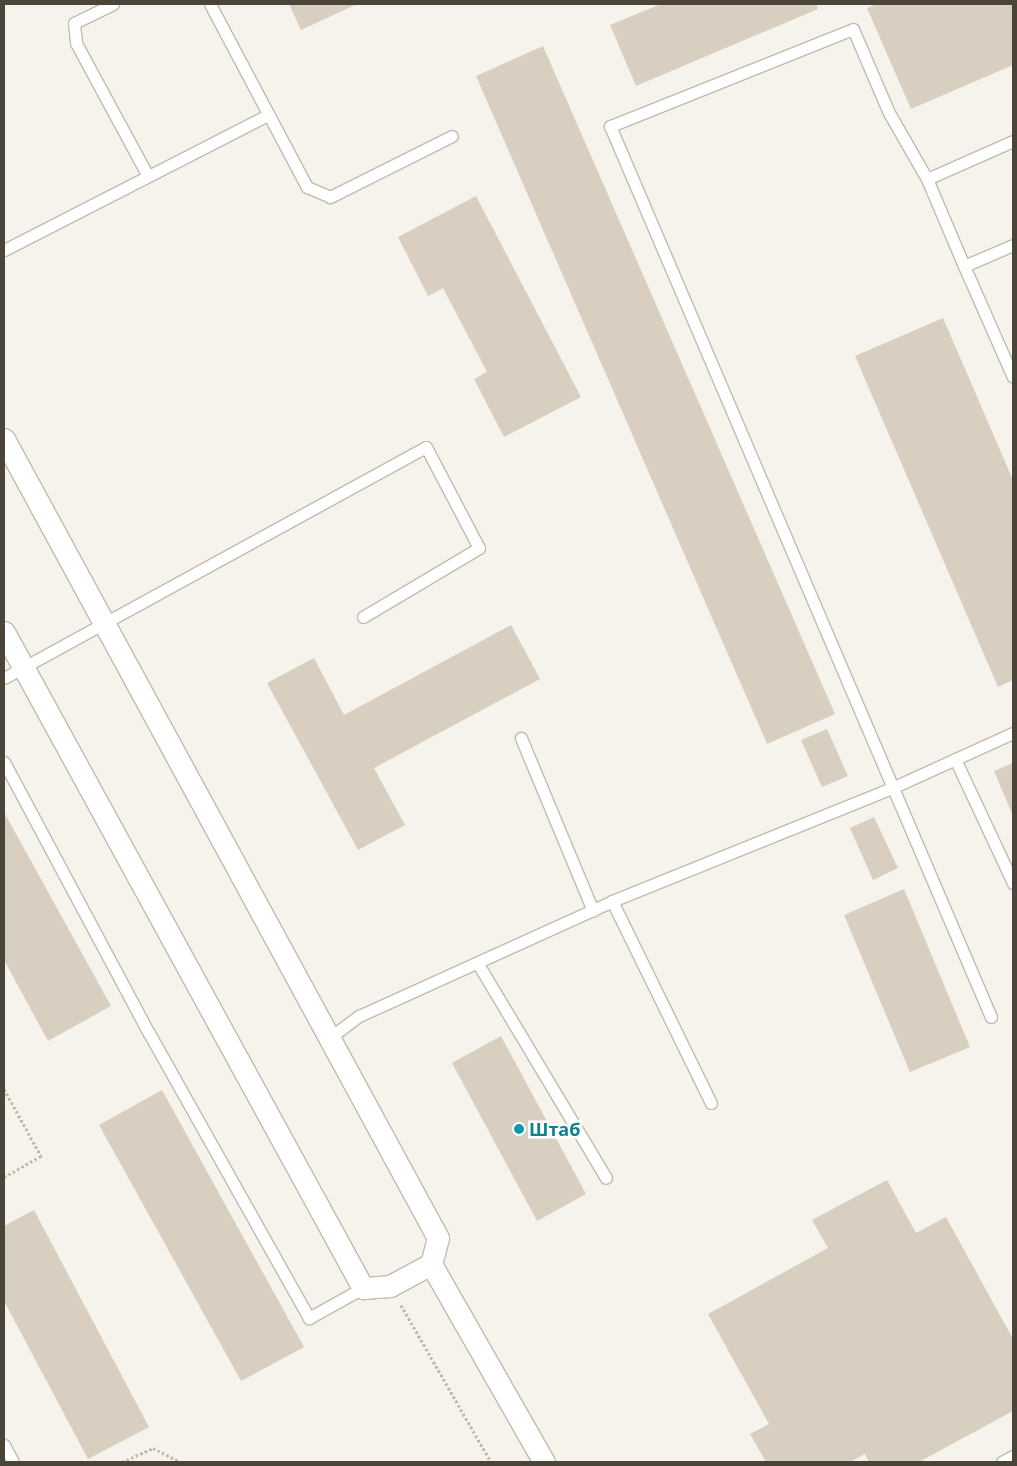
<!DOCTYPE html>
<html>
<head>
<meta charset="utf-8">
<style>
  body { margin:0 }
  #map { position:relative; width:1017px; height:1466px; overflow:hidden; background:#f6f3ec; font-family:"Open Sans",sans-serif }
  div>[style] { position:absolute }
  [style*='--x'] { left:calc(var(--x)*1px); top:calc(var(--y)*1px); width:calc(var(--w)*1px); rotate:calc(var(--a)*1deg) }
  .building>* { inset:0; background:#d8cfc1 }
  .path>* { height:3px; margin-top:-1.5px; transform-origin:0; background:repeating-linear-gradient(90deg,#c4b79f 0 2.5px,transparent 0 5px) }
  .roads { filter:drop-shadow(1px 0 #c2bbae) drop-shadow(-1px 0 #c2bbae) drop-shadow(0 1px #c2bbae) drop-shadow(0 -1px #c2bbae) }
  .service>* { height:11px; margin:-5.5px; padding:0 5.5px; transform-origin:5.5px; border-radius:5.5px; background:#fff }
  .minor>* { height:21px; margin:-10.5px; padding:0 10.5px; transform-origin:10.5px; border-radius:10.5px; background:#fff }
  .dots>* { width:14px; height:14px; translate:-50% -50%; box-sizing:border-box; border:2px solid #fff; border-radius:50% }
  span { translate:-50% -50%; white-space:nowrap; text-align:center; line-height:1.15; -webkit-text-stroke:5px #fff; paint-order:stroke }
  .culture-label { font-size:18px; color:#0d838f; font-weight:700 }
  .left { translate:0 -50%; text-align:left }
  .frame { position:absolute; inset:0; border:5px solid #4b4439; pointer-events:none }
</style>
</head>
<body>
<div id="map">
  <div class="building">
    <div style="clip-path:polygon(289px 4px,357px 4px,301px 30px)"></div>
    <div style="clip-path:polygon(661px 4px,816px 4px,818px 9px,636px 86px,610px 25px)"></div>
    <div style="clip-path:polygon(876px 4px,1013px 4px,1013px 65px,911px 109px,867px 8px)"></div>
    <div style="clip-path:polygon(543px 46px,835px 714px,767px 744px,476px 76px)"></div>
    <div style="clip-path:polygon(476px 196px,581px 397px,504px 437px,474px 379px,487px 372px,443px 288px,428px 296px,398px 237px)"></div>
    <div style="clip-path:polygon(943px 318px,1013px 480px,1013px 680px,998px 687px,855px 356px)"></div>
    <div style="clip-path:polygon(511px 625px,540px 679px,374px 768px,405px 825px,358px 850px,267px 683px,314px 658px,344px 715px)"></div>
    <div style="clip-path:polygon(827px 729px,848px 776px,822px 787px,801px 740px)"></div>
    <div style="clip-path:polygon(1013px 763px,1013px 816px,994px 771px)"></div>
    <div style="clip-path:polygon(4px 812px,111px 1006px,48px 1041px,4px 960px)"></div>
    <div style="clip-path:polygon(874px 817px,898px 868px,873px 880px,850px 828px)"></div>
    <div style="clip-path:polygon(904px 889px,970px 1047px,910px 1072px,844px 915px)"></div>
    <div style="clip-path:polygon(501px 1036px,586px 1194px,537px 1221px,452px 1063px)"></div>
    <div style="clip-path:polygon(162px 1090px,304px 1347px,241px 1381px,99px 1125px)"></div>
    <div style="clip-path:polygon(887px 1180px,916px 1233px,946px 1217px,1013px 1339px,1013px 1411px,919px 1462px,869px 1462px,865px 1454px,850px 1462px,766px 1462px,750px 1434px,769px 1424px,708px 1314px,828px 1248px,812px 1220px)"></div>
    <div style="clip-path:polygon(34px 1210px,149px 1427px,88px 1459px,4px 1301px,4px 1226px)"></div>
  </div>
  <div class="path">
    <div style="--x:4;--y:1089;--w:77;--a:61.1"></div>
    <div style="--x:41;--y:1156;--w:43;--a:150.4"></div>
    <div style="--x:401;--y:1305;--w:181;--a:60.2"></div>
    <div style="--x:122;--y:1462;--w:34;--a:-24"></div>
    <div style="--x:153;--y:1448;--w:31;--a:27"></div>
  </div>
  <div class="roads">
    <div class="service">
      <div style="--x:113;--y:4;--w:43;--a:154"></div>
      <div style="--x:74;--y:23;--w:20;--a:84"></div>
      <div style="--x:76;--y:43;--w:151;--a:61.6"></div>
      <div style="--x:210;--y:4;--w:207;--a:62.1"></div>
      <div style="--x:307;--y:187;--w:25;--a:23"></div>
      <div style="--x:330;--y:197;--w:136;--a:-26.6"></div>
      <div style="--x:927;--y:179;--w:94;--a:-23.8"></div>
      <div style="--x:1013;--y:245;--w:53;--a:156.8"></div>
      <div style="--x:964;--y:266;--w:121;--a:66.2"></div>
      <div style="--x:4;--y:250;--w:297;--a:-27.1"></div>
      <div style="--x:964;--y:266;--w:95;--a:-113"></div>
      <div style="--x:927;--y:179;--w:76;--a:-119.9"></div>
      <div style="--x:889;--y:113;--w:91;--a:-113.2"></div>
      <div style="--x:853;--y:29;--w:262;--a:158.2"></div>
      <div style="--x:610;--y:126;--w:969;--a:66.85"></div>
      <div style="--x:4;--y:678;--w:481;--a:-28.7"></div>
      <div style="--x:426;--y:447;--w:114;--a:62.3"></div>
      <div style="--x:479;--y:548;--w:135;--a:149.3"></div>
      <div style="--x:521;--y:738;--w:187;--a:67.4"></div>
      <div style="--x:955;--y:759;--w:137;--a:64.9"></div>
      <div style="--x:4;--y:762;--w:307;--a:61.9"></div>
      <div style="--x:149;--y:1033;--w:327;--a:60.7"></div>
      <div style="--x:309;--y:1318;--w:62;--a:-29.1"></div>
      <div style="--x:612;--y:901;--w:225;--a:63.9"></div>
      <div style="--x:478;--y:964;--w:249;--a:59.1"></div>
      <div style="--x:328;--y:1039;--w:39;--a:-37"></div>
      <div style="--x:359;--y:1016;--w:278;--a:-24.4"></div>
      <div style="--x:612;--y:901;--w:304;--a:-22"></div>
      <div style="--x:894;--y:787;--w:131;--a:-24.4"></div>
      <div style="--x:4;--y:1445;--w:19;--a:62"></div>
      <div style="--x:1002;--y:1462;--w:13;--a:-29"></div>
    </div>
    <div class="minor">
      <div style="--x:4;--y:439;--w:909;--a:61.49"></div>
      <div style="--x:438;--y:1238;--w:27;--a:105"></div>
      <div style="--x:431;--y:1264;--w:228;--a:60.3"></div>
      <div style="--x:4;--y:632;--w:748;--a:61.31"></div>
      <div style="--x:363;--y:1288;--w:27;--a:-4"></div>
      <div style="--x:390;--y:1286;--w:47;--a:-28.2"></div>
    </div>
  </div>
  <div class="dots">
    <div style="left:519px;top:1129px;background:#0f9aa8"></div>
  </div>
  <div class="culture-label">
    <span class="left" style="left:529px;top:1129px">Штаб</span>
  </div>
  <div class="frame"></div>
</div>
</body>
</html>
